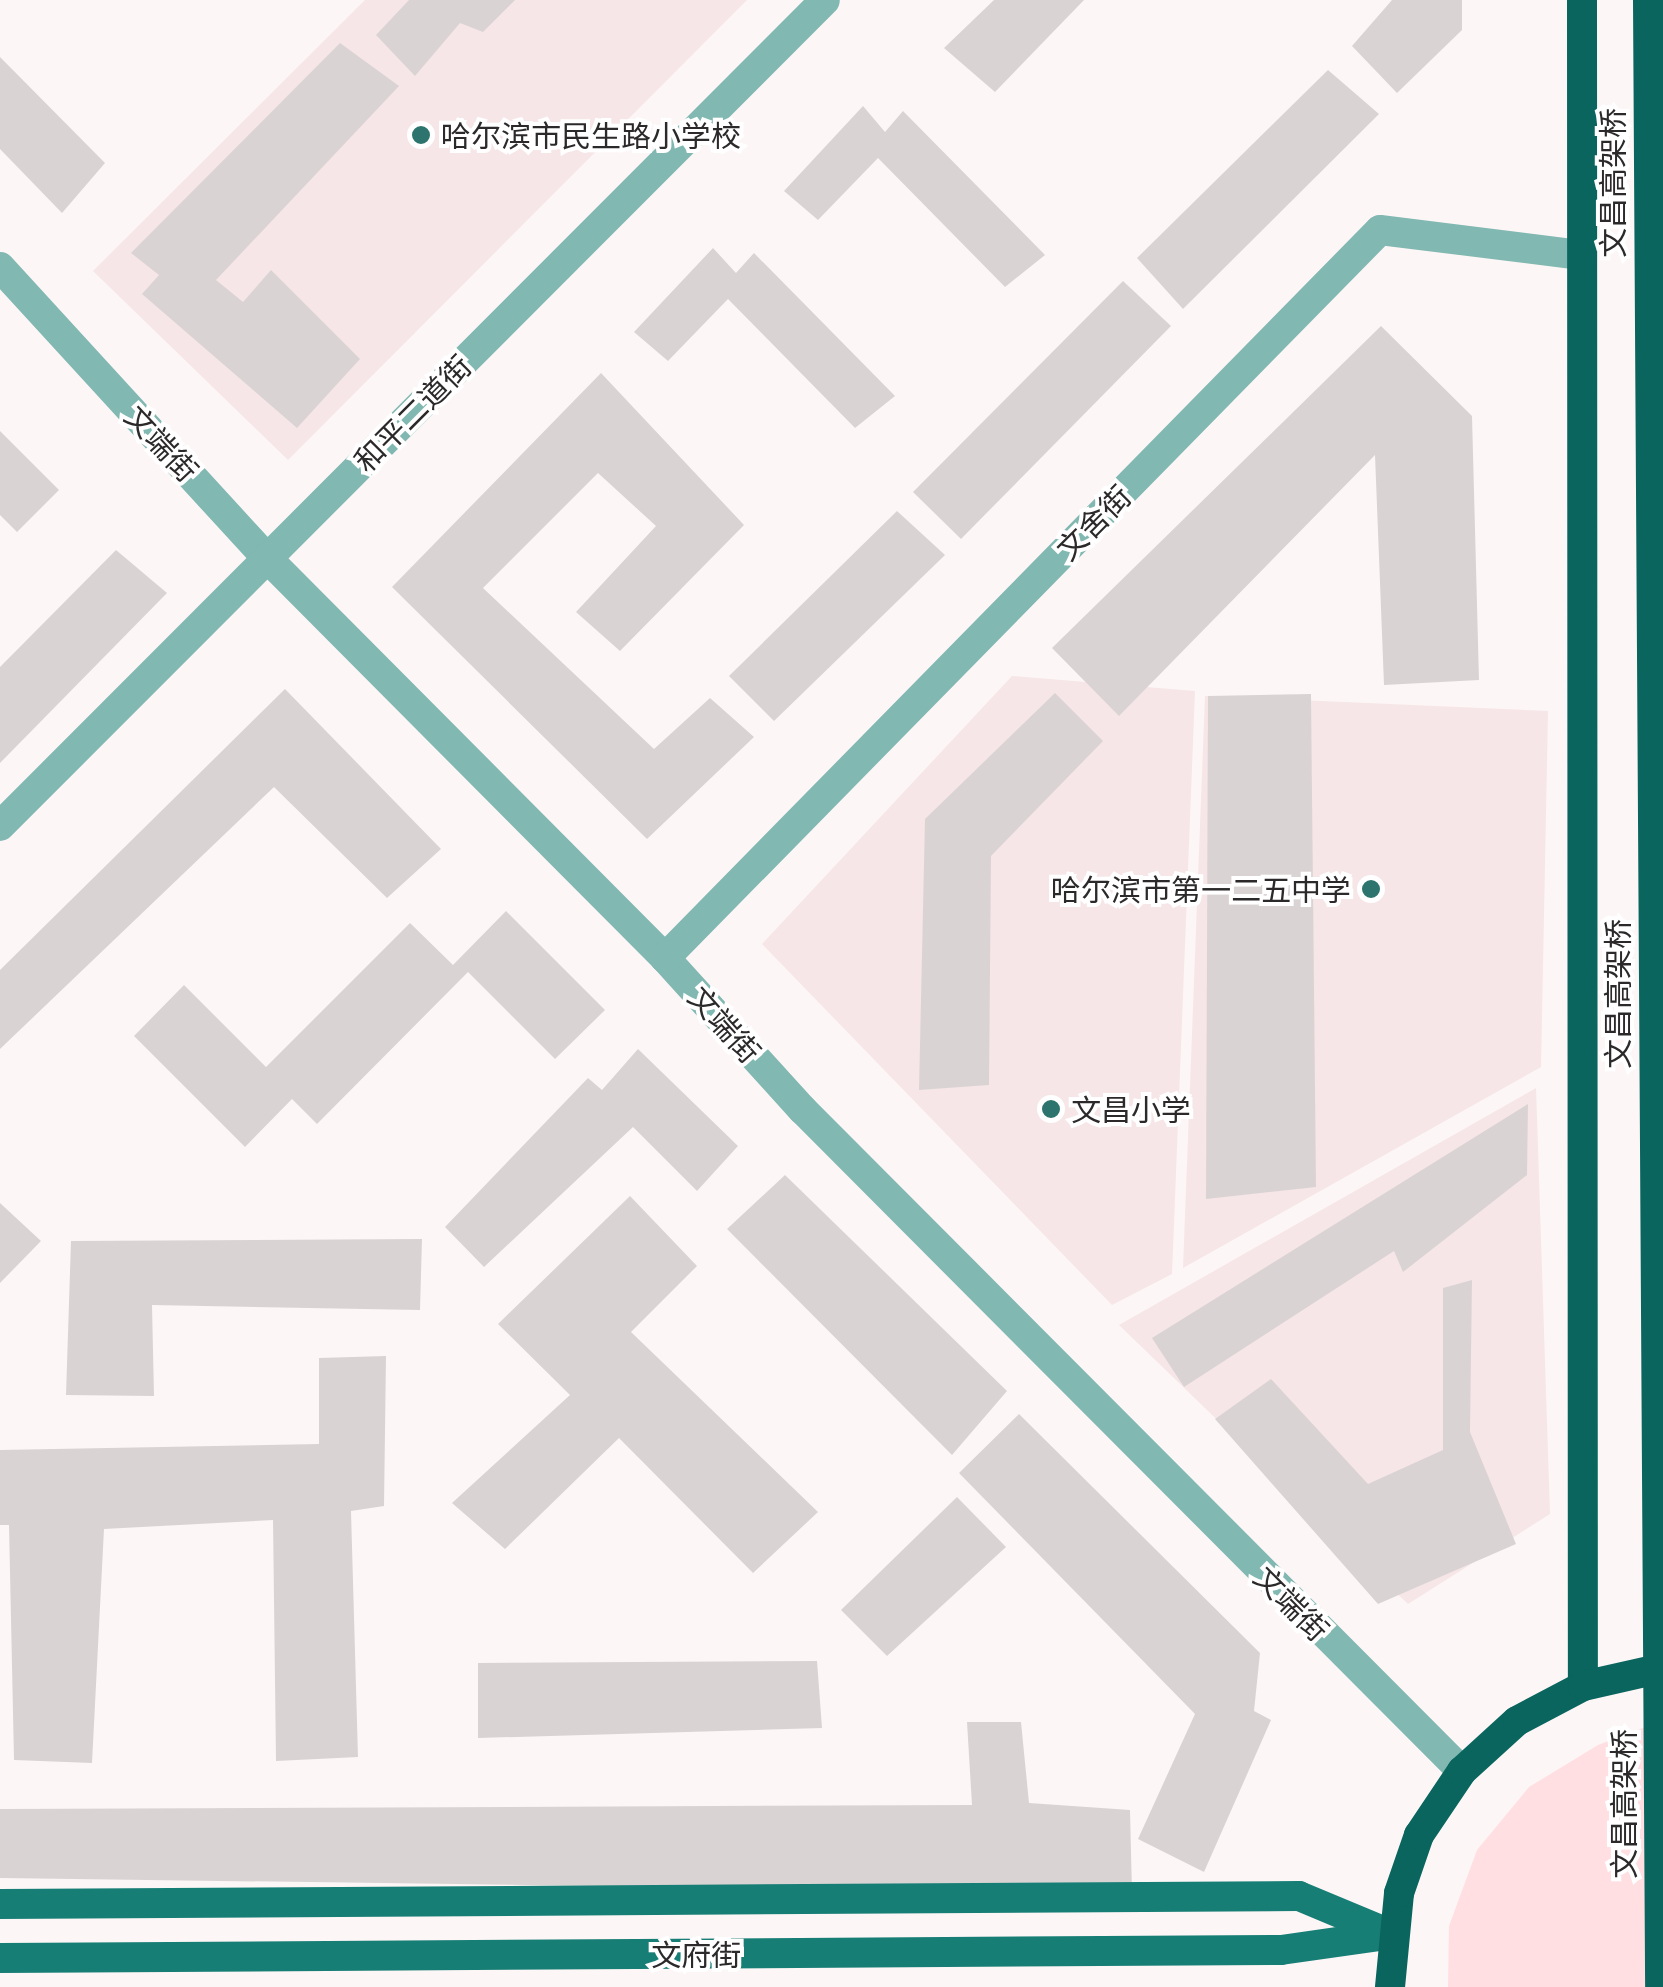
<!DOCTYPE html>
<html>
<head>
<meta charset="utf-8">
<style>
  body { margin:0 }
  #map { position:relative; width:1663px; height:1987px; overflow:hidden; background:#fdf6f6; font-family:Commissioner,"Noto Sans SC",sans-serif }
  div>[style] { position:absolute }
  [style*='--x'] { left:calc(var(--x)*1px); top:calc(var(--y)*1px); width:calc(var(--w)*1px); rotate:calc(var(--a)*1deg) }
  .built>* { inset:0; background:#f6e6e7 }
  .green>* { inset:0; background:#ffdfe2 }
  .building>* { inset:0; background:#dad3d4 }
  .minor>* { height:30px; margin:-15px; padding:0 15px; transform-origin:15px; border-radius:15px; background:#81b8b1 }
  .major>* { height:30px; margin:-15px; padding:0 15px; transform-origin:15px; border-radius:15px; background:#177e75 }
  .highway>* { height:30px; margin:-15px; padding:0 15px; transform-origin:15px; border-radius:15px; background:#09655e }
  .highway-bridge>* { height:30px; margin:-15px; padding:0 15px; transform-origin:15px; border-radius:15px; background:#09655e }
  .dots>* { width:28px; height:28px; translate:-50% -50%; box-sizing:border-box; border:5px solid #fff; border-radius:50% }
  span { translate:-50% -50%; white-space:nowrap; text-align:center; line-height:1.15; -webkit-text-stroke:8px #fff; paint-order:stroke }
  .poi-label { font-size:30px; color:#2b2929 }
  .left { translate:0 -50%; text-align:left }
  .right { translate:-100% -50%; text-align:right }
  .street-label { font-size:30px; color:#2b2929 }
</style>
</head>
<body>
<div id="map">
  <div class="built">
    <div style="clip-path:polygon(365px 0,747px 0,288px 460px,93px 271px)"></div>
    <div style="clip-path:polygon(1012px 676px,1195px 691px,1172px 1274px,1112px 1305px,762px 944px)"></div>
    <div style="clip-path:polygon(1205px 696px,1548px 711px,1541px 1067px,1183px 1268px)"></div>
    <div style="clip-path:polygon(1536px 1088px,1550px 1514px,1408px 1604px,1119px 1325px)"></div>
  </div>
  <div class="green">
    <div style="clip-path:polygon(1648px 1726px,1663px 1987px,1448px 1987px,1449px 1926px,1477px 1850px,1529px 1787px,1598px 1745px)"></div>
  </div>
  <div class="building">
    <div style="clip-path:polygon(409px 0,515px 0,483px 32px,460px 23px,415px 76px,376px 35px)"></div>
    <div style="clip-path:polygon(994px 0,1084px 0,995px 92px,944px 48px)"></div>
    <div style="clip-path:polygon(1392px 0,1462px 0,1462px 30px,1397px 93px,1352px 46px)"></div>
    <div style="clip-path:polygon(340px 43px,399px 86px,216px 280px,243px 302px,271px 270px,360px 359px,297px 428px,142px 294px,159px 275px,131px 253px)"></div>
    <div style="clip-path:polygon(0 57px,105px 163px,62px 213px,0 149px)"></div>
    <div style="clip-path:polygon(1328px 70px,1379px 114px,1183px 309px,1137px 258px)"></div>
    <div style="clip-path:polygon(863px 106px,885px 132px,903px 111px,1045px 255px,1005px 287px,878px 158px,818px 220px,784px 191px)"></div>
    <div style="clip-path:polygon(713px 248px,736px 273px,754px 253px,895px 396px,855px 428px,728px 299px,668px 361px,634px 332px)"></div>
    <div style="clip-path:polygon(1123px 281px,1171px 326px,961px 539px,913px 492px)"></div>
    <div style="clip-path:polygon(1381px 326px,1472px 416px,1479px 680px,1384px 685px,1375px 455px,1119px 716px,1052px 648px)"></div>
    <div style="clip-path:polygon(601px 373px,744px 525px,620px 651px,576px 612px,656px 526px,598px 473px,483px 588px,654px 749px,710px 698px,754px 737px,647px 839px,392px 587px)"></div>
    <div style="clip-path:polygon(0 431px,59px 490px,17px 532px,0 515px)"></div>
    <div style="clip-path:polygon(897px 511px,945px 555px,774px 721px,729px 676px)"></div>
    <div style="clip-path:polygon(116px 550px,167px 593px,0 763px,0 667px)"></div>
    <div style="clip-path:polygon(285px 689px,441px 849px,387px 898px,274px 787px,0 1049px,0 970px)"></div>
    <div style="clip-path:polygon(1055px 693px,1103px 741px,991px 856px,989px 1085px,919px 1090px,925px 819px)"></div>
    <div style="clip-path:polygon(1311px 694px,1316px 1187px,1206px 1199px,1208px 696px)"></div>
    <div style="clip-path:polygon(506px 911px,605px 1010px,555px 1059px,468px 972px,317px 1124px,292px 1099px,245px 1147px,134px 1036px,184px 985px,266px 1067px,410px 923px,453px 965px)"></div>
    <div style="clip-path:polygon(638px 1049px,738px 1146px,697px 1191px,633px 1127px,484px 1267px,445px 1227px,588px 1078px,602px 1090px)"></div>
    <div style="clip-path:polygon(1528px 1104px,1527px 1175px,1403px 1272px,1394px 1251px,1184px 1387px,1152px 1338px)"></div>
    <div style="clip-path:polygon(785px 1175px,1007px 1391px,952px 1455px,727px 1229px)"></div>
    <div style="clip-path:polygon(630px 1196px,697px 1266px,631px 1332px,818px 1512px,753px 1573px,619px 1438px,505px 1549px,452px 1503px,570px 1395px,498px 1324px)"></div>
    <div style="clip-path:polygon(0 1203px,41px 1241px,0 1283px)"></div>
    <div style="clip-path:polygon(422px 1239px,420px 1310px,152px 1305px,154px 1396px,66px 1395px,71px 1241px)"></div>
    <div style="clip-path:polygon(1472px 1280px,1470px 1432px,1516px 1544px,1378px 1604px,1215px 1419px,1271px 1379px,1368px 1484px,1443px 1450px,1443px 1288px)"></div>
    <div style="clip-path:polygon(386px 1356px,384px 1506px,351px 1511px,358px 1757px,276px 1761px,273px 1520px,104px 1529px,92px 1763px,14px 1760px,9px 1525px,0 1525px,0 1450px,319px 1444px,319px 1358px)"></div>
    <div style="clip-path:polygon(1019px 1414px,1260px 1653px,1254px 1711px,1271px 1720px,1204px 1872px,1138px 1839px,1195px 1714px,959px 1473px)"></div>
    <div style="clip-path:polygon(957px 1497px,1006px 1547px,887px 1656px,841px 1610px)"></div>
    <div style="clip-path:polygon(817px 1661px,822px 1728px,478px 1738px,478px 1663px)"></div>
    <div style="clip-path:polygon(967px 1722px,1021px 1722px,1029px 1803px,1130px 1810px,1132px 1893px,0 1878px,0 1809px,972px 1805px)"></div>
  </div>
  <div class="minor">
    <div style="--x:0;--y:267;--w:395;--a:47.5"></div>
    <div style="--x:267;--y:558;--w:564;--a:45.14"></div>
    <div style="--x:665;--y:958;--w:205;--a:47.8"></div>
    <div style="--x:803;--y:1110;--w:933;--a:45.09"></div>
    <div style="--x:0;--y:826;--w:1167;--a:-45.03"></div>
    <div style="--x:665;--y:958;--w:1020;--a:-45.52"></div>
    <div style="--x:1380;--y:230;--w:203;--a:7.1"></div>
  </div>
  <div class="major">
    <div style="--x:0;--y:1904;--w:1299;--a:-0.35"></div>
    <div style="--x:1299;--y:1896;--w:99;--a:22.7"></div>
    <div style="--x:0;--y:1958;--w:1281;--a:-0.36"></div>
    <div style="--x:1281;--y:1950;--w:107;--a:-8.1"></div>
  </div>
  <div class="highway">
    <div style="--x:1582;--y:0;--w:1686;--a:89.97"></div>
    <div style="--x:1390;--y:1987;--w:94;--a:-84.5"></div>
    <div style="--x:1399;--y:1893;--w:61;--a:-71"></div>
    <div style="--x:1419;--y:1835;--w:77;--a:-56.1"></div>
    <div style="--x:1462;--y:1771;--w:74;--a:-42.3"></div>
    <div style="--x:1517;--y:1721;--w:75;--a:-27.9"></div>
    <div style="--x:1583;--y:1686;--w:82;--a:-12.7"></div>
  </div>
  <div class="highway-bridge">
    <div style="--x:1648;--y:0;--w:1987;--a:89.65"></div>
  </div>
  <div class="dots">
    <div style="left:421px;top:135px;background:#2c746d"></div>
    <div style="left:1371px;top:889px;background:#2c746d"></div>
    <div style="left:1051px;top:1109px;background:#2c746d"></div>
  </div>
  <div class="poi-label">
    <span class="left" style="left:441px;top:135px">哈尔滨市民生路小学校</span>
    <span class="right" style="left:1351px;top:889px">哈尔滨市第一二五中学</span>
    <span class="left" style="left:1071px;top:1109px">文昌小学</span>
  </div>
  <div class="street-label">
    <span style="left:1612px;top:183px;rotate:-90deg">文昌高架桥</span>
    <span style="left:412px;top:413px;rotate:-45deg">和平二道街</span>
    <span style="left:162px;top:443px;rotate:47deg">文端街</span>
    <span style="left:1093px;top:522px;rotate:-45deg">文舍街</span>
    <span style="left:1617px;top:994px;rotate:-90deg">文昌高架桥</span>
    <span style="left:725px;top:1024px;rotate:48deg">文端街</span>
    <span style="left:1292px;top:1603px;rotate:45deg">文端街</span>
    <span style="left:1623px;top:1804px;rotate:-90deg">文昌高架桥</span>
    <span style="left:696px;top:1954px">文府街</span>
  </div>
</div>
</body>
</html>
